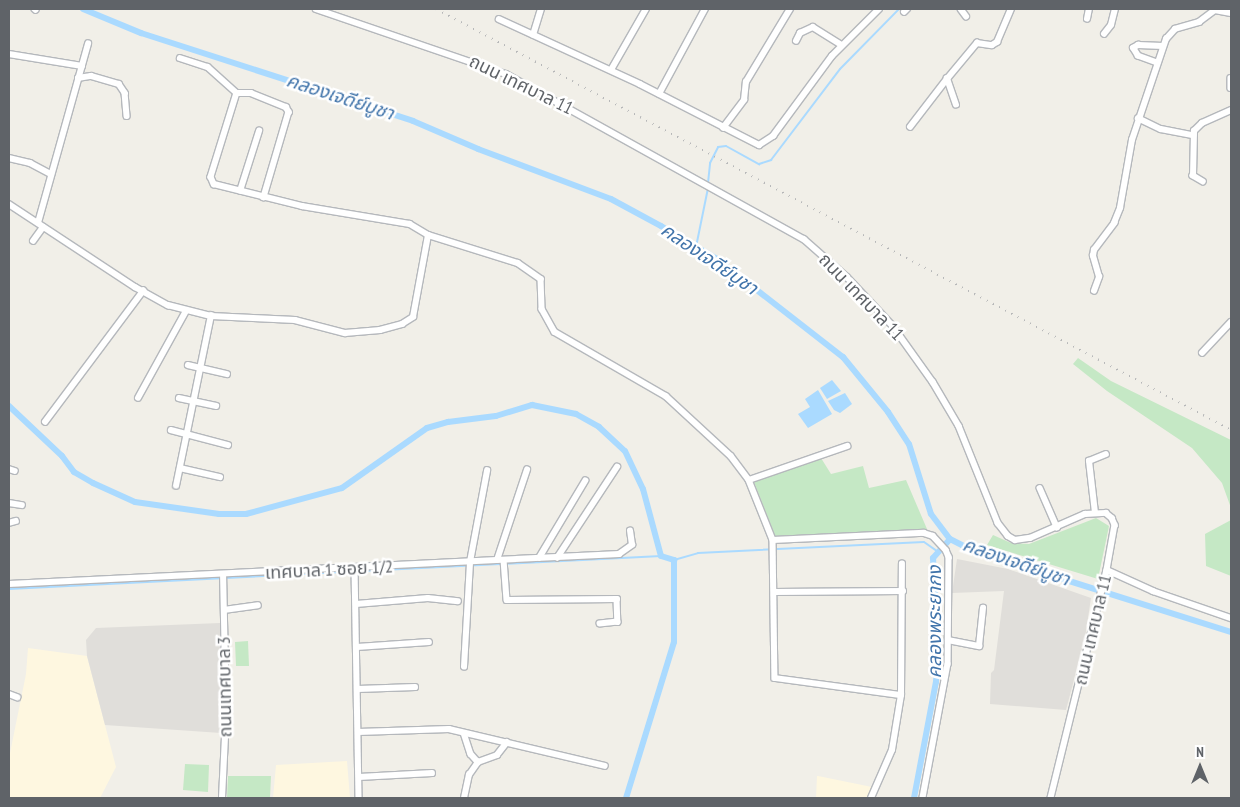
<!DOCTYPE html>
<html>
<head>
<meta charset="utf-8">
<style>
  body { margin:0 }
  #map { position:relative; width:1240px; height:807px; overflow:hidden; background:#f1efe8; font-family:"PT Sans Narrow","Noto Sans Thai",sans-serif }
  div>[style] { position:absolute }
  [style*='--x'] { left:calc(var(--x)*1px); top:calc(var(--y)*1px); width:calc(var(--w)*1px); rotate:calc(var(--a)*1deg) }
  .commercial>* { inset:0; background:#fef7e0 }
  .industrial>* { inset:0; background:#e0deda }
  .green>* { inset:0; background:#c5e8c5 }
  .water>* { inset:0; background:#aadaff }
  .stream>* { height:2px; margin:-1px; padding:0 1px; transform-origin:1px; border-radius:1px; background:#aadaff }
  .canal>* { height:6px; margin:-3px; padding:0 3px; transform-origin:3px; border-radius:3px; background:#aadaff }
  .roads { filter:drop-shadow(1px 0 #b5b8bc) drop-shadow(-1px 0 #b5b8bc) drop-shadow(0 1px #b5b8bc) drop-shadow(0 -1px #b5b8bc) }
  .street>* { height:5.5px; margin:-2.75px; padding:0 2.75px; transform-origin:2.75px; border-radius:2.75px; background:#fff }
  .rail>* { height:2px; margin-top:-1px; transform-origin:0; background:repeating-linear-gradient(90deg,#b6b7b8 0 1px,transparent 0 7px) }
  span { translate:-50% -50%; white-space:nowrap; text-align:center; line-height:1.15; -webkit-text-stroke:5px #fff; paint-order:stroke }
  .street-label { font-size:18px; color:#5f6368 }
  .water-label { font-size:19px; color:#4174aa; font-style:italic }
  .frame { position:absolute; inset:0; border:10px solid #5f6368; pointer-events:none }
  .north { position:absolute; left:1175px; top:742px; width:50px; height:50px; -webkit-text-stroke:4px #fff; paint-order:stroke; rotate:0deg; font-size:14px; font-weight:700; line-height:20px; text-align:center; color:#5f6368 }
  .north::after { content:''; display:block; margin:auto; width:18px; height:22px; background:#5f6368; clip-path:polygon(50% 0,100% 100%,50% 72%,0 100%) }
</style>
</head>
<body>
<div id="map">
  <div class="commercial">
    <div style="clip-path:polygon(28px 648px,87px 656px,116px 767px,100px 798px,9px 798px,9px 758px,26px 674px)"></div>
    <div style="clip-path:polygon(347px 761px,350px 798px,273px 798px,276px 765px)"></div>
    <div style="clip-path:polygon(817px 776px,818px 776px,872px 787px,867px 798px,816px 798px)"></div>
  </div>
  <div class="industrial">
    <div style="clip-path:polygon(957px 559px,1008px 569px,1091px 598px,1085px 638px,1066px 710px,990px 704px,991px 673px,994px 670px,1004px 591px,952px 593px)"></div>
    <div style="clip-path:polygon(220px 623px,221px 733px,105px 725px,87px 656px,86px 640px,96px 628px)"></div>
  </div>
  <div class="green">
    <div style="clip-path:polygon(1078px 358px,1111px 381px,1231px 440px,1231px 508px,1222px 483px,1192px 448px,1107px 391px,1073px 364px)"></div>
    <div style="clip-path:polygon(821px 458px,831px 474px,863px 466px,869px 488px,906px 480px,927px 529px,776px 538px,754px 482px)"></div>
    <div style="clip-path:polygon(1096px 518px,1109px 526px,1098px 579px,987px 545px,993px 535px,1011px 543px,1029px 544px)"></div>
    <div style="clip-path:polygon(1231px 520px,1231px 576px,1206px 566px,1205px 534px)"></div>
    <div style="clip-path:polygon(248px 641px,249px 666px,236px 666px,235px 642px)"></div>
    <div style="clip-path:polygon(185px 764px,209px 765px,208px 792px,183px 790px)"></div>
    <div style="clip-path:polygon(228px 776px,271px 776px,270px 798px,227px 798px)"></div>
  </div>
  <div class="water">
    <div style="clip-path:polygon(832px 380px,841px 391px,827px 399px,820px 388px)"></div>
    <div style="clip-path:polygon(818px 390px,832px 414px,808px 428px,798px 414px,810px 407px,805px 399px)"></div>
    <div style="clip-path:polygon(845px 393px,852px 404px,840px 413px,834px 410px,828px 401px)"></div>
  </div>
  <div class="stream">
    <div style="--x:708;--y:183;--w:20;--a:-84"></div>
    <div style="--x:710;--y:163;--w:18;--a:-63"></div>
    <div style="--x:718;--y:147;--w:8;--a:-7"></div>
    <div style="--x:726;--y:146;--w:38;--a:29"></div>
    <div style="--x:759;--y:164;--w:13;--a:-18"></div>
    <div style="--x:771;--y:160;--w:114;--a:-52.8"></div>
    <div style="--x:840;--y:69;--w:84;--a:-45.5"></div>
    <div style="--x:696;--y:247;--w:60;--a:-78.5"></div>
    <div style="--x:674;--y:560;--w:25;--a:-16"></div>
    <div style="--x:698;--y:553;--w:226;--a:-2.8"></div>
    <div style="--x:924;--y:542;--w:16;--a:35"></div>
    <div style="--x:9;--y:589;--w:653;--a:-2.9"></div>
  </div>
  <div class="canal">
    <div style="--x:83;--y:9;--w:63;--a:22.5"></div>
    <div style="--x:141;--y:33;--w:286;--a:17.9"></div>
    <div style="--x:413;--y:121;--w:71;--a:23.3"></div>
    <div style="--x:478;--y:149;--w:142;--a:20.6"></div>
    <div style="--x:611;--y:199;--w:57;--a:28.4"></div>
    <div style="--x:661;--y:226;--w:65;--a:30.5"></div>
    <div style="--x:717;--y:259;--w:160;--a:37.9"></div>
    <div style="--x:843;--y:357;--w:71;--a:50.7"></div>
    <div style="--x:888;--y:412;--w:38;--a:57"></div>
    <div style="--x:909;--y:444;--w:73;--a:72.6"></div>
    <div style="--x:931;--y:514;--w:31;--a:53"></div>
    <div style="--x:950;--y:539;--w:27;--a:27"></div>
    <div style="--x:974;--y:551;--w:269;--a:17.5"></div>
    <div style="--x:9;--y:406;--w:73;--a:43.3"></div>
    <div style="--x:62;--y:456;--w:20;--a:53"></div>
    <div style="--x:74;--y:472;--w:22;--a:30"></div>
    <div style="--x:93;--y:483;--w:46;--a:24.3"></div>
    <div style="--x:135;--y:502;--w:85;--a:8.1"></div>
    <div style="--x:219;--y:514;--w:27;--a:0"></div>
    <div style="--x:246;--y:514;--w:99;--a:-15.2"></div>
    <div style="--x:342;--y:488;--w:104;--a:-35.2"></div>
    <div style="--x:427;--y:428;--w:22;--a:-16"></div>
    <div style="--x:448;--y:422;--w:48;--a:-7.1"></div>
    <div style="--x:496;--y:416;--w:38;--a:-17"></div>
    <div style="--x:532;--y:405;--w:45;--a:11.6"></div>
    <div style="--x:576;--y:414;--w:26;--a:29"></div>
    <div style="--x:599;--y:427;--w:35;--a:43"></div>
    <div style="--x:625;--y:451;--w:42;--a:64.7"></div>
    <div style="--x:643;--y:489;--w:69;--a:75"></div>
    <div style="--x:661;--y:556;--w:14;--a:17"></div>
    <div style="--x:674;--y:560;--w:82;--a:90"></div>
    <div style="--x:674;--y:642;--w:163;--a:107.1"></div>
    <div style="--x:914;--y:798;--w:118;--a:-79.3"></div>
    <div style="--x:936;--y:682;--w:29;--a:-86"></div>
    <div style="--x:938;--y:653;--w:95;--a:-93"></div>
    <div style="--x:933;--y:558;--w:25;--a:-48"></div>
  </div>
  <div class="roads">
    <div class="street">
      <div style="--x:35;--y:9;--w:1;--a:45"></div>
      <div style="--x:316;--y:9;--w:201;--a:18.9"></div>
      <div style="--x:506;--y:74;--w:341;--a:29"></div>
      <div style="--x:804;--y:239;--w:57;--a:41.5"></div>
      <div style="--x:847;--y:277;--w:67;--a:46.8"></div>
      <div style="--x:893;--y:326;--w:69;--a:54.5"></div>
      <div style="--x:933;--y:382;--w:51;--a:59.4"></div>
      <div style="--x:959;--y:426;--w:105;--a:68.1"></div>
      <div style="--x:998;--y:523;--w:16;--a:52"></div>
      <div style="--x:1008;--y:536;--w:8;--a:30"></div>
      <div style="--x:1015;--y:540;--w:15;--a:-8"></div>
      <div style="--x:1030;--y:538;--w:60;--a:-23.6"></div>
      <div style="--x:1085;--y:514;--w:21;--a:-3"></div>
      <div style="--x:1106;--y:513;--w:8;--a:40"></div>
      <div style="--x:1112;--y:518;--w:8;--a:67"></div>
      <div style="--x:1115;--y:525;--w:46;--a:100.1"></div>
      <div style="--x:1107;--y:570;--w:235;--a:103.8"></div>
      <div style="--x:961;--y:9;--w:9;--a:54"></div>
      <div style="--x:904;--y:12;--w:4;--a:-45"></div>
      <div style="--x:499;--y:19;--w:155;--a:24.7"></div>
      <div style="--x:640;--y:84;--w:134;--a:27.1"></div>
      <div style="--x:759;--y:145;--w:17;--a:-33"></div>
      <div style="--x:773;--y:136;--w:99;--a:-53.6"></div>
      <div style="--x:832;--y:56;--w:66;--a:-45"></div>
      <div style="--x:1087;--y:19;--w:10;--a:-79"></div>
      <div style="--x:1104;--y:34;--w:11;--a:-52"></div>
      <div style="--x:1111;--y:25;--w:16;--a:-76"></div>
      <div style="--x:533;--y:35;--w:27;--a:-73"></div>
      <div style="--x:796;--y:41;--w:9;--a:-63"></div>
      <div style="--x:800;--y:33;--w:14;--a:-25"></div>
      <div style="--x:813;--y:27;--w:34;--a:32"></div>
      <div style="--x:9;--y:54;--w:74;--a:9.3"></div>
      <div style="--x:180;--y:58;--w:29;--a:18"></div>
      <div style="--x:208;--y:67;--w:39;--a:42"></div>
      <div style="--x:237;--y:93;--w:88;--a:107.2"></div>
      <div style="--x:211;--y:177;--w:8;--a:67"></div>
      <div style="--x:214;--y:184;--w:91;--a:14"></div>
      <div style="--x:302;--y:206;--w:109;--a:9.5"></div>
      <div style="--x:410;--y:224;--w:21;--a:31"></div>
      <div style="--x:1157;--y:63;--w:20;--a:-160"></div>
      <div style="--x:1138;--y:56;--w:9;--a:-122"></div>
      <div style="--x:1133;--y:48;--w:6;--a:-31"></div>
      <div style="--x:1138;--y:45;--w:25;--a:2"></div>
      <div style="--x:611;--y:70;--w:70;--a:-60.2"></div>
      <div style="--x:78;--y:78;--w:13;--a:-9"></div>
      <div style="--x:91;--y:76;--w:29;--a:16"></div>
      <div style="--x:119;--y:84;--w:11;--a:56"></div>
      <div style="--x:125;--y:93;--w:23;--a:85"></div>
      <div style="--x:1231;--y:78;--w:10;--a:90"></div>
      <div style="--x:237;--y:93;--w:14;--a:0"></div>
      <div style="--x:251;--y:93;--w:38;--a:22"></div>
      <div style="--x:286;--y:107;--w:6;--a:59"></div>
      <div style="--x:289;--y:112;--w:89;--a:106.4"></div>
      <div style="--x:659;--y:94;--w:97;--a:-61.6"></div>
      <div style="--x:956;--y:105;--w:28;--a:-109"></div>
      <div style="--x:947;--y:79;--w:47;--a:-50.2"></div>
      <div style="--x:977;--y:43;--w:15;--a:8"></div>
      <div style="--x:992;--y:45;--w:6;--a:-31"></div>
      <div style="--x:997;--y:42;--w:36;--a:-67"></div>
      <div style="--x:1138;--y:118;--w:25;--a:26"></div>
      <div style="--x:1161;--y:129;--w:33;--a:11"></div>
      <div style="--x:910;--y:127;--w:61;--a:-52.4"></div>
      <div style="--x:723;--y:128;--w:35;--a:-53"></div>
      <div style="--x:744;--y:100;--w:18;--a:-84"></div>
      <div style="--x:746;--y:82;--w:85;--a:-58.9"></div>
      <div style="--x:9;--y:158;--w:22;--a:13"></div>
      <div style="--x:30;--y:163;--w:24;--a:28"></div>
      <div style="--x:1203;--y:182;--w:12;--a:-149"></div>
      <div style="--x:1193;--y:176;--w:45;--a:-88.7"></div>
      <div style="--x:1194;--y:131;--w:11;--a:-45"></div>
      <div style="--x:1202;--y:123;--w:32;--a:-24"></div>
      <div style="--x:240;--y:191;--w:63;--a:-72.4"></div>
      <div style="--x:9;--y:204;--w:151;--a:33.4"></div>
      <div style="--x:135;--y:287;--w:38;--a:29"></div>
      <div style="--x:168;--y:305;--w:44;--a:14.3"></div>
      <div style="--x:211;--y:316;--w:84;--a:2.7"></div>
      <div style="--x:295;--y:320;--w:52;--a:14.6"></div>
      <div style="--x:345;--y:333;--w:35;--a:-5"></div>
      <div style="--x:380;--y:330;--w:23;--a:-15"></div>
      <div style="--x:402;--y:324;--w:13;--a:-32"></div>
      <div style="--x:413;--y:317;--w:83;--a:-79.6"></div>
      <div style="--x:428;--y:235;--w:94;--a:17.3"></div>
      <div style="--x:518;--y:263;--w:28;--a:35"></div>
      <div style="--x:541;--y:279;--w:30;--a:88"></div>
      <div style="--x:542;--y:309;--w:26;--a:61"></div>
      <div style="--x:555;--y:332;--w:128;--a:30"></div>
      <div style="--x:666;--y:396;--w:88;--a:42.7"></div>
      <div style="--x:731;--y:456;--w:30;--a:53"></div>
      <div style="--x:749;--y:480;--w:65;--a:68.2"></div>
      <div style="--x:773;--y:540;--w:138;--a:89.2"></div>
      <div style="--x:775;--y:678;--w:127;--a:7.7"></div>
      <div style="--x:38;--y:223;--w:186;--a:-74.4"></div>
      <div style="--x:33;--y:241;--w:17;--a:-54"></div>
      <div style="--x:1094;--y:291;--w:15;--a:-70"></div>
      <div style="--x:1099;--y:277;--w:22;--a:-106"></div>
      <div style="--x:1093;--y:256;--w:6;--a:-81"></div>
      <div style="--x:1094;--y:250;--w:34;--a:-53"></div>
      <div style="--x:1114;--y:223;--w:16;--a:-68"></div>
      <div style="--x:1120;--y:208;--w:69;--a:-80"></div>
      <div style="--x:1132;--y:140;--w:107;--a:-71.4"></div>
      <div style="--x:1166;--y:39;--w:13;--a:-48"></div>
      <div style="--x:1175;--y:29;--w:25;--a:-16"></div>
      <div style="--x:1199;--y:22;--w:20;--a:-37"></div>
      <div style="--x:1215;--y:10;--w:16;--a:11"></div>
      <div style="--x:1202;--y:353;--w:42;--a:-46.9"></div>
      <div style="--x:188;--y:365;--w:40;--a:13"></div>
      <div style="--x:138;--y:398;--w:99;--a:-61.1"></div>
      <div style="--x:179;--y:398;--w:38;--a:12"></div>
      <div style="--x:45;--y:422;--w:164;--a:-53.2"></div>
      <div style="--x:171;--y:430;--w:59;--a:14.7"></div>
      <div style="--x:180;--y:468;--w:41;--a:12.7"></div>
      <div style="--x:9;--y:469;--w:6;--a:18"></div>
      <div style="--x:749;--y:480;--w:104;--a:-19.1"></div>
      <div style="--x:176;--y:486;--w:174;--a:-78.4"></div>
      <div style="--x:1040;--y:488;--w:43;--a:66.4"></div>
      <div style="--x:9;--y:503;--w:13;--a:9"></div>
      <div style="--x:1095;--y:513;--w:52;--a:-96.6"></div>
      <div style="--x:1089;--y:461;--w:18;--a:-22"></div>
      <div style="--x:9;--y:523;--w:7;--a:-16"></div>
      <div style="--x:773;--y:540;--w:151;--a:-2.7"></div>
      <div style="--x:924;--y:533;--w:9;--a:18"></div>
      <div style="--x:933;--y:536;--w:19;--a:47"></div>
      <div style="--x:946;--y:550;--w:8;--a:67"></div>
      <div style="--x:949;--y:557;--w:107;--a:90.5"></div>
      <div style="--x:948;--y:664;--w:136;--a:100.6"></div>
      <div style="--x:539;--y:558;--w:90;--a:-59.1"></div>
      <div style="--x:557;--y:558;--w:109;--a:-56.6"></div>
      <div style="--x:497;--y:560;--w:95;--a:-71.6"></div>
      <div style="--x:504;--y:560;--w:40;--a:85.7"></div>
      <div style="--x:507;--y:600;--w:110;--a:-0.5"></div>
      <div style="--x:617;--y:599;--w:23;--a:88"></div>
      <div style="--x:618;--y:622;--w:18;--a:174"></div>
      <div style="--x:355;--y:568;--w:230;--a:89"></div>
      <div style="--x:1107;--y:570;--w:51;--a:24.5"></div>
      <div style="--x:1153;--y:591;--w:83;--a:19.1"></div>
      <div style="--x:9;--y:584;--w:611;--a:-2.82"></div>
      <div style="--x:619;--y:554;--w:16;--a:-35"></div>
      <div style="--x:632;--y:545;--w:14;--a:-98"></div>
      <div style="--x:774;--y:592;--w:129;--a:-0.4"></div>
      <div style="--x:356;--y:604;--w:72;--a:-4.8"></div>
      <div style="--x:428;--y:598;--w:30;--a:6"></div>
      <div style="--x:224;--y:610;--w:34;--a:-8"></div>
      <div style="--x:948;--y:640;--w:32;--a:11"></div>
      <div style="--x:979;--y:646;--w:38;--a:-84"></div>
      <div style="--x:357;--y:647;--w:72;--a:-4"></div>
      <div style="--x:464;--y:667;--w:105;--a:-86.7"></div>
      <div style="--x:470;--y:562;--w:93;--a:-79.4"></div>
      <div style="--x:358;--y:689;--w:57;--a:-2"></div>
      <div style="--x:9;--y:694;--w:9;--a:21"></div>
      <div style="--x:358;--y:732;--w:91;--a:-1.9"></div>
      <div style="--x:449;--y:729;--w:160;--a:13.3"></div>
      <div style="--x:464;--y:733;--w:22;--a:72"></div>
      <div style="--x:471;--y:754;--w:11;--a:49"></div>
      <div style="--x:359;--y:777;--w:73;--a:-3.1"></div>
      <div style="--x:222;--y:798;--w:83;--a:-87.2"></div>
      <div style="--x:226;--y:715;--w:140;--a:-91.2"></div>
      <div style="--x:464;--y:798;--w:24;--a:-78"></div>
      <div style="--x:469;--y:775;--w:16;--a:-55"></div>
      <div style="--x:478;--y:762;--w:20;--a:-20"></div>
      <div style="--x:497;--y:755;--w:16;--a:-52"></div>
      <div style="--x:871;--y:798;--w:52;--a:-66.4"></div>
      <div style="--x:892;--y:750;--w:56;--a:-80.7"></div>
      <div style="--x:901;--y:695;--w:131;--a:-89.6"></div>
    </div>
  </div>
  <div class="rail">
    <div style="--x:436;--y:9;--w:900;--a:27.9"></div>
  </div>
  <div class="street-label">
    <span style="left:521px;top:85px;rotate:26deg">ถนน เทศบาล 11</span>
    <span style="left:861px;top:297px;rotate:46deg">ถนน เทศบาล 11</span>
    <span style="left:329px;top:570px;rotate:-3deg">เทศบาล 1 ซอย 1/2</span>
    <span style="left:1093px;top:630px;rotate:-77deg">ถนน เทศบาล 11</span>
    <span style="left:225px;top:687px;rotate:-91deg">ถนนเทศบาล 3</span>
  </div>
  <div class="water-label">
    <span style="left:340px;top:97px;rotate:18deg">คลองเจดีย์บูชา</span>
    <span style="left:709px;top:259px;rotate:34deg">คลองเจดีย์บูชา</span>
    <span style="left:1016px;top:562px;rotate:19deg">คลองเจดีย์บูชา</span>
    <span style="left:935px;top:622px;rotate:-90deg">คลองพระยากง</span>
  </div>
  <div class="frame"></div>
  <div class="north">N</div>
</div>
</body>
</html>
